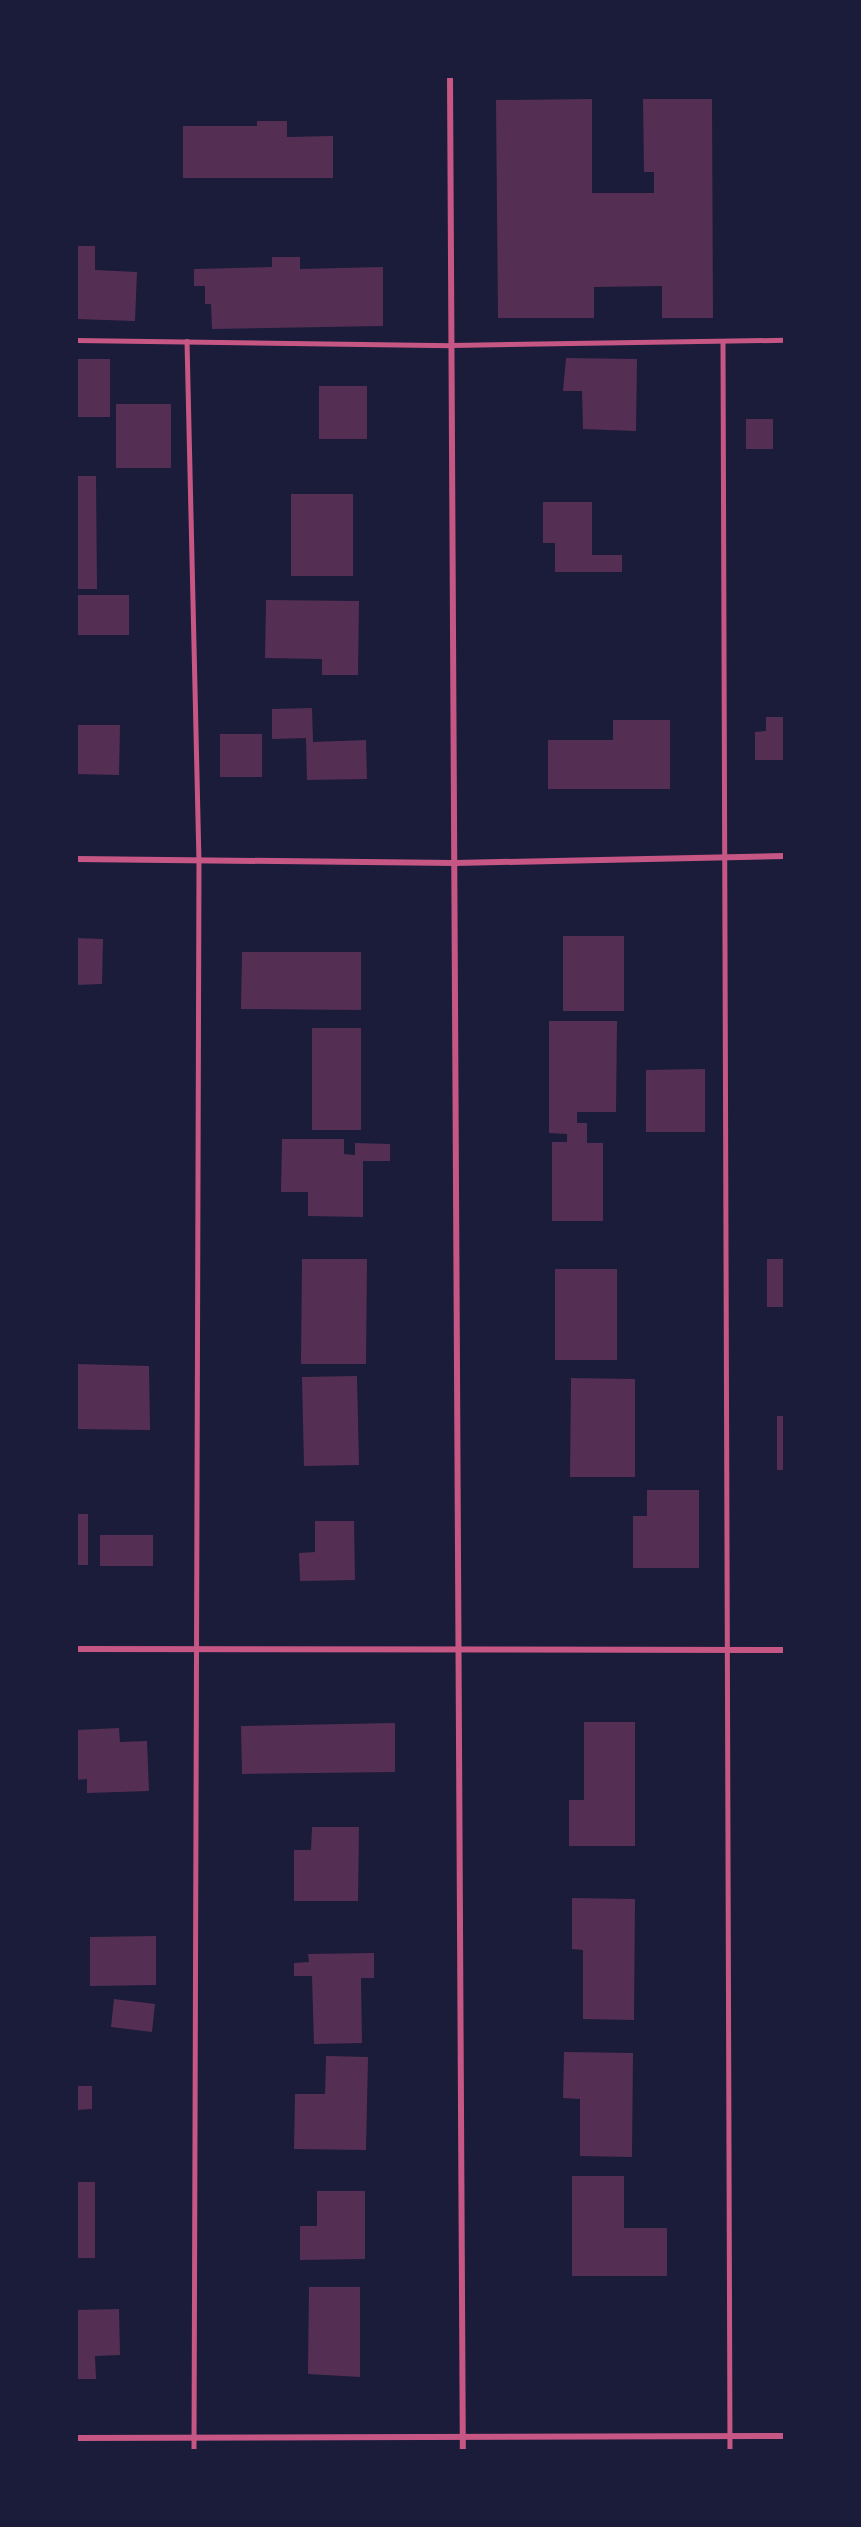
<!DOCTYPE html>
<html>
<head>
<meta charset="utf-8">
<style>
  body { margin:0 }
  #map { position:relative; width:861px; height:2527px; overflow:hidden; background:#1b1b3a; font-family:"Alegreya Sans",sans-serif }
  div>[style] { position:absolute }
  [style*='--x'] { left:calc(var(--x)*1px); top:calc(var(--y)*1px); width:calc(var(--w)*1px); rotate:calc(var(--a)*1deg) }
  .building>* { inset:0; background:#542f53 }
  .service>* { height:4.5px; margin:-2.25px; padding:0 2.25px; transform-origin:2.25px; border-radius:2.25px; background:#c65784 }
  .minor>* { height:6px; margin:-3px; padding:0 3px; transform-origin:3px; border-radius:3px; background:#c65784 }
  span { translate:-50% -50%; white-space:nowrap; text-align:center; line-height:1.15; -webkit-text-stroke:4.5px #1b1b3a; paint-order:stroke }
  .frame { position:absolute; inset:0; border:78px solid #1b1b3a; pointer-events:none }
</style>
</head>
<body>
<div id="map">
  <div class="building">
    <div style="clip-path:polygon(592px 99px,592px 193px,654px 193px,654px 172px,644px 172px,643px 99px,712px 99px,713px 318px,662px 318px,662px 286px,594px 287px,594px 318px,498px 318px,496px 100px)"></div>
    <div style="clip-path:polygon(257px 121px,287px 121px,287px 137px,333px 136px,333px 178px,183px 178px,183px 126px,257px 126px)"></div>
    <div style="clip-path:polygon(76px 246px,95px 246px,95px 270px,137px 272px,135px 321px,76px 319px)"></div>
    <div style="clip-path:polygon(272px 257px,300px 257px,300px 269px,383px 267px,383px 326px,212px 329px,211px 304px,205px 304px,205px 286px,194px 286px,194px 269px,272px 267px)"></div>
    <div style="clip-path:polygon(566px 358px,637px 359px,636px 431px,583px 429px,582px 391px,563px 391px)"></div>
    <div style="clip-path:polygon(76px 359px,110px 359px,110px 417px,76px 417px)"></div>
    <div style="clip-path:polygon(319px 386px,367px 386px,367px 439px,319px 439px)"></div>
    <div style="clip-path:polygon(116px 404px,171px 404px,171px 468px,116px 468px)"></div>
    <div style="clip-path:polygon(746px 419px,773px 419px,773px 449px,746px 449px)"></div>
    <div style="clip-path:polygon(76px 476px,96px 476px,97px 589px,76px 589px)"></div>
    <div style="clip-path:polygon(291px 494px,353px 494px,353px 576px,291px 576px)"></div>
    <div style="clip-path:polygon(543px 502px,592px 502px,592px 555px,622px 555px,622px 572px,555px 572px,555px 543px,543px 543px)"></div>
    <div style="clip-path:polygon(76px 595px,129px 595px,129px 635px,76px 635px)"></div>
    <div style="clip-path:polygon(266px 600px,359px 601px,358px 675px,322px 675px,322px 659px,265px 658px)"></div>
    <div style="clip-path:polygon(312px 708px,313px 742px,366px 740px,367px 779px,307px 780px,306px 738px,272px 739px,272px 709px)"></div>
    <div style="clip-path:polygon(766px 717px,784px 717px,784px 760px,755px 760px,755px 732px,766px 731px)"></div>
    <div style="clip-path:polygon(613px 720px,670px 720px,670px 789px,548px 789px,548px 740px,613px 740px)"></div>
    <div style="clip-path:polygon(76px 725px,120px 725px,119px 775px,76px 774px)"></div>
    <div style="clip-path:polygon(220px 734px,262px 734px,262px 777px,220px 777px)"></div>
    <div style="clip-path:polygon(563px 936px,624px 936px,624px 1011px,563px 1011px)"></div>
    <div style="clip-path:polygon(76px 938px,103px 939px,102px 984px,76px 985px)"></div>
    <div style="clip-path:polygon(242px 952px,361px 952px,361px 1010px,241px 1009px)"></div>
    <div style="clip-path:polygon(549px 1021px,617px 1021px,616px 1112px,577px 1112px,577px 1123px,587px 1123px,587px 1143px,603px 1143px,603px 1221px,552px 1221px,552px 1142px,567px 1142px,567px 1134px,549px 1133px)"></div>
    <div style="clip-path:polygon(312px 1028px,361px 1028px,361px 1130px,312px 1130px)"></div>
    <div style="clip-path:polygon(705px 1069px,705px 1132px,646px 1132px,646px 1070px)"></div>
    <div style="clip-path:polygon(282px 1139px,344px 1139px,344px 1154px,355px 1155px,355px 1143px,390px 1144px,390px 1161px,363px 1161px,363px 1217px,308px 1216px,308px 1192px,281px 1192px)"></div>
    <div style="clip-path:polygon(302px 1259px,367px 1259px,366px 1364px,301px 1364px)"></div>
    <div style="clip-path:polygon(767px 1259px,784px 1259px,784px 1307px,767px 1307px)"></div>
    <div style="clip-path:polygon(555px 1269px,617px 1269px,617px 1360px,555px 1360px)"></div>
    <div style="clip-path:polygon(76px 1364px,149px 1366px,150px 1430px,76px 1429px)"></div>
    <div style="clip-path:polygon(357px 1376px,359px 1465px,304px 1466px,302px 1377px)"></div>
    <div style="clip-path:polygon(571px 1378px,635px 1379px,635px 1477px,570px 1477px)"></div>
    <div style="clip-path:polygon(777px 1416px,784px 1416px,784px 1470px,777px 1470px)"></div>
    <div style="clip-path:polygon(647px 1490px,699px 1490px,699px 1568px,633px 1568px,633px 1516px,647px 1516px)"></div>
    <div style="clip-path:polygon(76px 1514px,88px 1514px,88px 1565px,76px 1565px)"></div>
    <div style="clip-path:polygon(315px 1521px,354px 1521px,355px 1580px,300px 1581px,299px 1553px,315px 1552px)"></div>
    <div style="clip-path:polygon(100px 1535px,153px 1535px,153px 1566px,100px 1566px)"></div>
    <div style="clip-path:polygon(584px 1722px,635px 1722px,635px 1846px,569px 1846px,569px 1800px,584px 1800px)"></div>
    <div style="clip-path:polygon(395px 1723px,395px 1772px,242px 1774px,241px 1726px)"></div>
    <div style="clip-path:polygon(119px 1728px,120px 1742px,147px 1741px,149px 1791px,87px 1793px,87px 1779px,76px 1780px,76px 1730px)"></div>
    <div style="clip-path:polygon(312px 1827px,359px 1827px,358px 1901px,294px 1901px,294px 1850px,311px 1850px)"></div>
    <div style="clip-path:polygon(572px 1898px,635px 1899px,634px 2020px,583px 2019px,583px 1950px,572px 1949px)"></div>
    <div style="clip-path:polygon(156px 1936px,156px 1985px,90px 1986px,90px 1937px)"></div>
    <div style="clip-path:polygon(374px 1953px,374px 1978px,361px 1978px,362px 2043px,314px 2044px,312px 1976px,294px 1976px,294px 1963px,309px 1962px,308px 1954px)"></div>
    <div style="clip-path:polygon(114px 1999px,155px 2004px,152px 2032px,111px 2027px)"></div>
    <div style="clip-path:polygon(564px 2052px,633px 2053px,632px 2157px,580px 2156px,580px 2099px,563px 2098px)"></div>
    <div style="clip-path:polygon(326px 2056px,368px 2057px,366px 2150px,294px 2149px,295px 2094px,325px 2094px)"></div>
    <div style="clip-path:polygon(76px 2086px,92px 2086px,92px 2109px,76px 2110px)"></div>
    <div style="clip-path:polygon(572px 2176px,624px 2176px,624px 2228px,667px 2228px,667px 2276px,572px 2276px)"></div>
    <div style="clip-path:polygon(76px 2182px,95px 2182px,95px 2258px,76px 2258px)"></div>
    <div style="clip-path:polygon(317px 2191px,365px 2191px,365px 2259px,300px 2260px,300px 2226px,317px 2226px)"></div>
    <div style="clip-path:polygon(309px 2287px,360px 2287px,360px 2377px,308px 2374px)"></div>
    <div style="clip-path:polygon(119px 2309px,120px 2355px,95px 2356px,96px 2379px,76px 2379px,76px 2310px)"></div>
  </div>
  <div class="service">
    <div style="--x:76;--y:340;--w:376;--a:0.8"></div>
    <div style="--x:452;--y:345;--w:332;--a:-0.9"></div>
    <div style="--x:187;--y:341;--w:520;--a:88.68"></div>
    <div style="--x:199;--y:861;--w:1589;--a:90.18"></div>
    <div style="--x:723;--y:342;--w:2108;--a:89.81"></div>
  </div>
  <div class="minor">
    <div style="--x:450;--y:76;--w:2374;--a:89.69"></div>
    <div style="--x:76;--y:859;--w:379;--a:0.6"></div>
    <div style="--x:455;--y:863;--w:329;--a:-1.2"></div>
    <div style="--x:76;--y:1649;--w:708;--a:0.08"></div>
    <div style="--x:76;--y:2438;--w:708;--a:-0.16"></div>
  </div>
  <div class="frame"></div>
</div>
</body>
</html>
